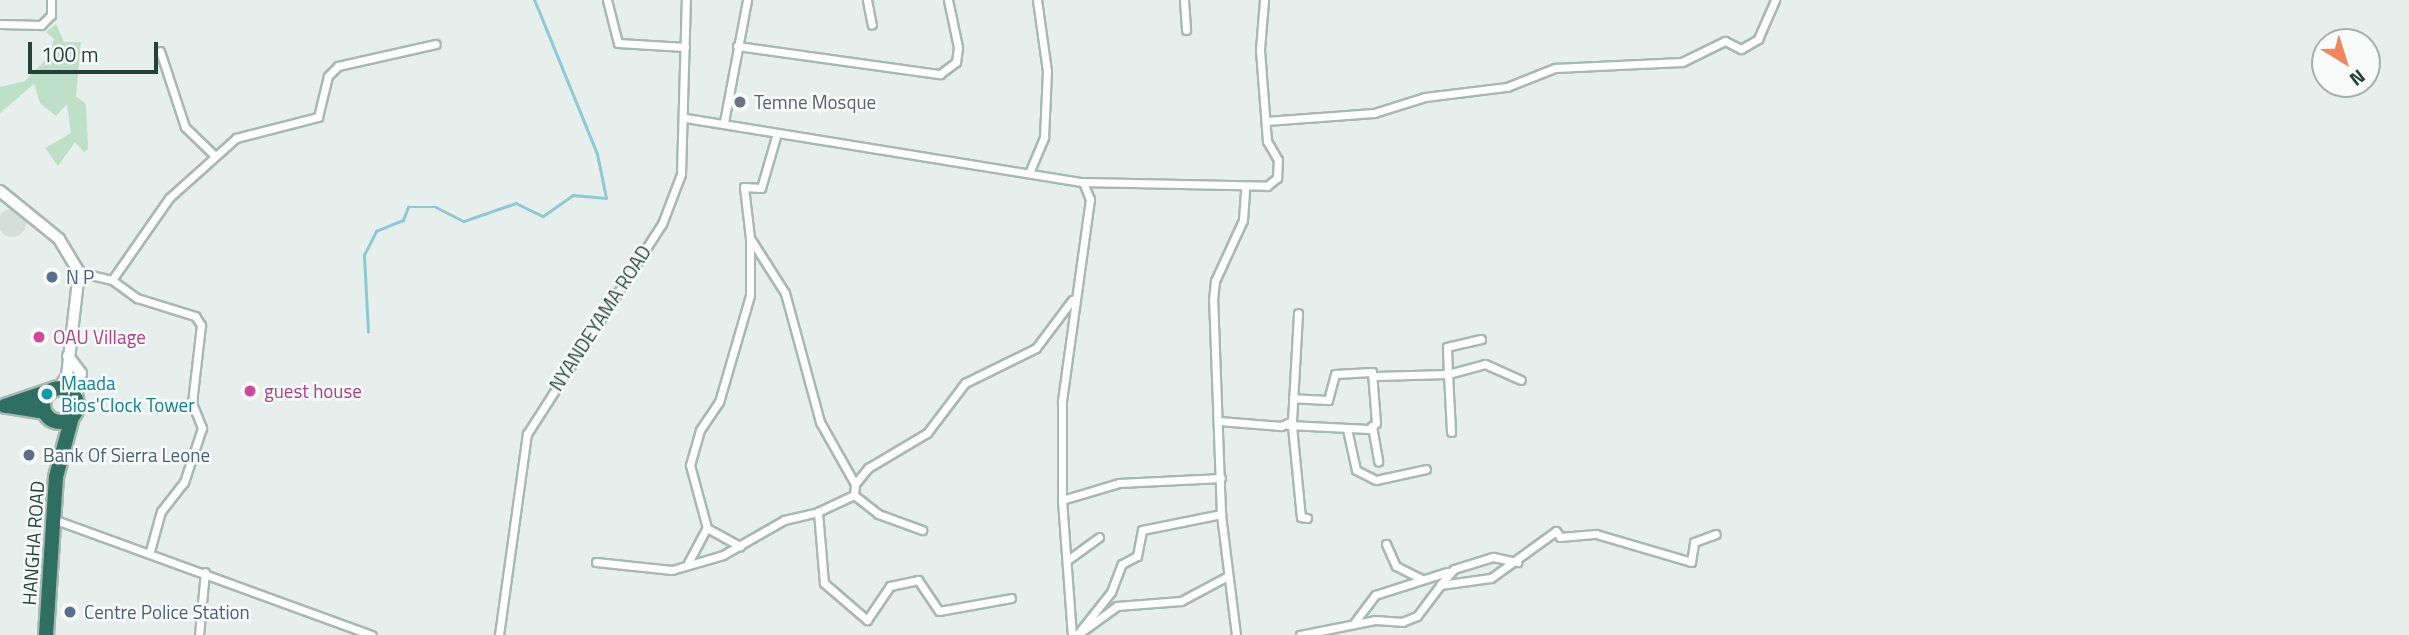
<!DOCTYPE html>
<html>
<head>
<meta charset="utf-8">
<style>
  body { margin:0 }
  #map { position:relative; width:2409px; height:635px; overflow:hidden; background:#e6efeb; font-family:"Titillium Web",sans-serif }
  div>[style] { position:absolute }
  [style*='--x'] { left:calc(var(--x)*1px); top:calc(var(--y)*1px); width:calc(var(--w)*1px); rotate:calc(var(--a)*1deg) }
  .built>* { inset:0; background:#d4dfda }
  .round { border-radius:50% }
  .green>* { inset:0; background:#bfe0c8 }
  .stream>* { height:2.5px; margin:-1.25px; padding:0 1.25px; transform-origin:1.25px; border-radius:1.25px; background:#8ec9d4 }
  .roads { filter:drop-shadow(2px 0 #a8b8b2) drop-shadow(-2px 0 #a8b8b2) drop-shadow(0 2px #a8b8b2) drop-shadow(0 -2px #a8b8b2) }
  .street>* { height:7px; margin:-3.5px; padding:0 3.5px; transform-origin:3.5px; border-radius:3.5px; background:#fff }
  .secondary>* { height:10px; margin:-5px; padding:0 5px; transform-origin:5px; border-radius:5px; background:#fff }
  .highway>* { height:14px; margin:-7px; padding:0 7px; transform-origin:7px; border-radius:7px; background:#2f6f62 }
  .highway>.ring { margin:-7px; padding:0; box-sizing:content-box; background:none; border:14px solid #2f6f62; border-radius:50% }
  .dots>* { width:19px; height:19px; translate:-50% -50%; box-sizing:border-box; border:4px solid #f7fbf9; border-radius:50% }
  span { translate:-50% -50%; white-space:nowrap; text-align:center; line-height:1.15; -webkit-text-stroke:5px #f7fbf9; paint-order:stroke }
  .worship-label { font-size:19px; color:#5b616d }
  .left { translate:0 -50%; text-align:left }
  .service-label { font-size:19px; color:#4e5e75 }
  .street-label { font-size:19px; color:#24423a }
  .hotel-label { font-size:19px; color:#b23c85 }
  .culture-label { font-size:19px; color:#0d838f }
  .north { position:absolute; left:2311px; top:28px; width:70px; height:70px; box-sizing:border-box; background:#f7fbf9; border:2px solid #a3b1ad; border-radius:50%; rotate:142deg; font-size:19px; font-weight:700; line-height:28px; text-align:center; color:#24423a }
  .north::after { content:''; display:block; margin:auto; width:24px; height:32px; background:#f4845f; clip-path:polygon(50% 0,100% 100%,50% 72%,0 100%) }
  .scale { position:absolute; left:28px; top:42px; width:130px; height:32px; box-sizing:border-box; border:4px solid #24423a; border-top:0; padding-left:9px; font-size:21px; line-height:24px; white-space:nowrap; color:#24423a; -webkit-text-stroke:5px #f7fbf9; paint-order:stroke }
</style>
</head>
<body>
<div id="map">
  <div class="built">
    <div class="round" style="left:-2px;top:209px;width:28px;height:28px"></div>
  </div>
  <div class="green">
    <div style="clip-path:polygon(56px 24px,64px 42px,81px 42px,76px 96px,86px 104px,88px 149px,84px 152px,75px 142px,58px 166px,45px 148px,71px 133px,67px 104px,56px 116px,40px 103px,34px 84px,0 113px,0 87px,25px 81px,48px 57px,54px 39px,46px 32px)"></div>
  </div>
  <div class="stream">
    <div style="--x:368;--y:332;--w:77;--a:-93"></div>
    <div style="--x:364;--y:255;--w:27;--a:-63"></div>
    <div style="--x:376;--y:231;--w:29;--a:-22"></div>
    <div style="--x:403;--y:220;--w:14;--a:-69"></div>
    <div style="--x:408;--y:207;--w:28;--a:0"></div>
    <div style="--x:436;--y:207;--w:31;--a:27"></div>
    <div style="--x:464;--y:221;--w:55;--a:-19.1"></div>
    <div style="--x:516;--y:203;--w:30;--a:26"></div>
    <div style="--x:543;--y:216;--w:37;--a:-35"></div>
    <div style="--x:573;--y:195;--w:33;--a:5"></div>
    <div style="--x:606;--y:198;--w:45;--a:-101.6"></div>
    <div style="--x:597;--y:154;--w:166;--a:-112.2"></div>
  </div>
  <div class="roads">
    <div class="street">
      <div style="--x:607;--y:0;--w:44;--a:75.7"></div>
      <div style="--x:618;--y:43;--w:67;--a:3.4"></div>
      <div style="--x:867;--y:0;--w:25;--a:79"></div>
      <div style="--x:1184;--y:0;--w:30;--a:86"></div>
      <div style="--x:0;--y:24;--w:41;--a:1.4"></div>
      <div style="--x:41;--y:25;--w:14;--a:-45"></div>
      <div style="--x:51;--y:15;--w:15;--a:-90"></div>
      <div style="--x:737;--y:46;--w:205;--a:7.9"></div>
      <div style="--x:940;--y:74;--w:20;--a:-37"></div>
      <div style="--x:956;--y:62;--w:15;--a:-82"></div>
      <div style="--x:958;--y:47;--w:48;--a:-102"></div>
      <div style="--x:160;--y:51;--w:80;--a:71.8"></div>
      <div style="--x:185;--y:127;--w:40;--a:44"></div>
      <div style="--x:686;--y:118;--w:402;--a:9.2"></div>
      <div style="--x:1083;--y:182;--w:184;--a:1.2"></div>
      <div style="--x:1267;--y:186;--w:13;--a:-39"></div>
      <div style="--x:1277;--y:178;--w:18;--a:-87"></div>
      <div style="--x:1278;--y:160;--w:22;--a:-120"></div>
      <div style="--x:1267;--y:141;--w:92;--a:-94.4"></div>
      <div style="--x:1260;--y:49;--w:49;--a:-85.3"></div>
      <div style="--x:1266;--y:121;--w:108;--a:-4.2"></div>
      <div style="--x:1374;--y:113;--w:53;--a:-17.4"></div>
      <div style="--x:1425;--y:97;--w:83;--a:-7"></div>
      <div style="--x:1507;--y:87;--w:52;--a:-21.6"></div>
      <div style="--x:1555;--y:68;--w:127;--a:-2.7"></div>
      <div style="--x:1682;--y:62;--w:48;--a:-26"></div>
      <div style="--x:1725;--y:41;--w:18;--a:27"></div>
      <div style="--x:1741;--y:49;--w:20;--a:-30"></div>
      <div style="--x:1758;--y:39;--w:43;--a:-66.4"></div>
      <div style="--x:724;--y:122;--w:124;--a:-79.3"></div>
      <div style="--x:777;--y:133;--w:57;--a:106.2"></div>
      <div style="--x:761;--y:188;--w:17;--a:-177"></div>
      <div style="--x:744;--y:187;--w:51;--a:83.3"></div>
      <div style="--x:750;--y:238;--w:65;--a:57.5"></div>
      <div style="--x:785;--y:293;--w:134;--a:74.8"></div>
      <div style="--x:820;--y:422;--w:71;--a:60.6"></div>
      <div style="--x:855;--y:484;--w:11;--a:95"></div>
      <div style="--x:854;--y:495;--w:31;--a:38"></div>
      <div style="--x:878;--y:514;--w:47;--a:20"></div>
      <div style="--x:1029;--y:173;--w:39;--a:-67"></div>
      <div style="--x:1044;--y:137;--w:66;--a:-87.4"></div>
      <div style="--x:1047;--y:71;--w:72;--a:-98"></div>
      <div style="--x:1083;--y:182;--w:18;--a:68"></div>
      <div style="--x:1090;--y:199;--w:205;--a:97.9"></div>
      <div style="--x:1062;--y:402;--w:98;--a:90"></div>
      <div style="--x:1062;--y:500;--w:59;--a:-16.6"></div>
      <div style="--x:1119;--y:483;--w:102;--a:-2.8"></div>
      <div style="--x:79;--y:272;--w:34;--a:14"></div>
      <div style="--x:112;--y:280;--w:100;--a:-55.2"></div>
      <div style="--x:169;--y:198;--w:90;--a:-41.8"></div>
      <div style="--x:236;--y:138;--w:85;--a:-14.4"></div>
      <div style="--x:318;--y:117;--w:42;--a:-76.3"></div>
      <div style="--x:328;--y:76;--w:14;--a:-45"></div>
      <div style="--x:338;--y:66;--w:100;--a:-12.7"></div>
      <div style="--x:112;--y:280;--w:31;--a:36"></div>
      <div style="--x:137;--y:298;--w:61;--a:17.2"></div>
      <div style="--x:195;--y:316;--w:11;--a:56"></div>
      <div style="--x:201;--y:325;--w:79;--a:96.6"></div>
      <div style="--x:192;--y:403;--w:27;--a:68"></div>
      <div style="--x:202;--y:428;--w:57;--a:108.4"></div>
      <div style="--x:184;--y:482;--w:37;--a:128"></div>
      <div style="--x:161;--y:511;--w:41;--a:105.4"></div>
      <div style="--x:1481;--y:339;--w:35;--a:167"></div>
      <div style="--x:1447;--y:347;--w:27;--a:88"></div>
      <div style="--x:1448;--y:374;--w:38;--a:-15"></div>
      <div style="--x:1485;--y:364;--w:39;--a:24"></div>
      <div style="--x:1375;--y:376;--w:73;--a:-1.6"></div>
      <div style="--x:1448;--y:374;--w:58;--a:87"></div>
      <div style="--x:1219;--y:421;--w:62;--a:4.6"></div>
      <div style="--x:1281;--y:426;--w:12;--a:-24"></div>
      <div style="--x:1292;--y:421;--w:108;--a:-86.8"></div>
      <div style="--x:1288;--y:425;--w:81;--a:2.8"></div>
      <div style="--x:1369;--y:429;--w:9;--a:-41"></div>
      <div style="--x:1376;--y:423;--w:51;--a:-94.5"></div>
      <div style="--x:1372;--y:372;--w:37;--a:177"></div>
      <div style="--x:1335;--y:374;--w:27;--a:105"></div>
      <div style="--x:1328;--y:400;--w:35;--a:-177"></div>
      <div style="--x:1292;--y:426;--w:91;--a:84.4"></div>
      <div style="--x:1301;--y:517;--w:6;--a:9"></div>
      <div style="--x:1372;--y:426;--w:36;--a:80"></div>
      <div style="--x:1347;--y:429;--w:42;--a:77.6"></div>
      <div style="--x:1356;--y:470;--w:22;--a:27"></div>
      <div style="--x:1376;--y:480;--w:51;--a:-12.4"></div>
      <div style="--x:855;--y:484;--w:21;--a:-51"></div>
      <div style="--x:868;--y:468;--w:69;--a:-30.7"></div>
      <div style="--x:927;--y:433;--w:63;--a:-52.8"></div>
      <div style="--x:965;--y:383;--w:79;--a:-26.2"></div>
      <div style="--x:1036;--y:348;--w:60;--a:-53.1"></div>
      <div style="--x:854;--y:495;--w:40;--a:155"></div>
      <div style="--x:818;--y:512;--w:71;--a:85.2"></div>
      <div style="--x:824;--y:583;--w:57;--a:40.7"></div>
      <div style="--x:867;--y:620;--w:41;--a:-55.9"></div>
      <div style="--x:890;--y:586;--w:29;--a:-12"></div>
      <div style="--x:918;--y:580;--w:37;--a:56"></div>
      <div style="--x:939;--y:611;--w:73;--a:-10.2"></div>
      <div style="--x:1062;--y:500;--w:135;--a:85.8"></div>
      <div style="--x:53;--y:519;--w:339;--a:20"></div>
      <div style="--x:707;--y:528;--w:65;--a:-105.1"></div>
      <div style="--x:690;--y:465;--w:36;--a:-74"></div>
      <div style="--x:700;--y:430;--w:34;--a:-56"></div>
      <div style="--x:719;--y:402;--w:111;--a:-73.8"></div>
      <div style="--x:750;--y:295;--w:57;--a:-90"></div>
      <div style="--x:1386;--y:544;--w:24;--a:66"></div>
      <div style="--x:1396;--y:566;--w:28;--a:27"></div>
      <div style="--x:1069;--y:559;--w:37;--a:-36"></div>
      <div style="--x:596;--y:562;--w:76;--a:6"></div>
      <div style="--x:672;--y:570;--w:53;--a:-16.4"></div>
      <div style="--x:723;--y:555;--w:70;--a:-29.8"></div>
      <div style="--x:784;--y:520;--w:35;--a:-13"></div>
      <div style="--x:688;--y:563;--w:40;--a:-62"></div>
      <div style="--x:707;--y:528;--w:38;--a:29"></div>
      <div style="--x:1440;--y:585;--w:21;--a:-49"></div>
      <div style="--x:1454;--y:569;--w:41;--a:-17.1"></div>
      <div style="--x:1493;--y:557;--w:25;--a:12"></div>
      <div style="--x:1354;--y:623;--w:35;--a:-53"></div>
      <div style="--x:1375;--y:595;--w:76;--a:-17.7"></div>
      <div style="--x:1080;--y:633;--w:46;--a:-36.1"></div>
      <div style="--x:1117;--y:606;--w:64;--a:-4.5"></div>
      <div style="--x:1181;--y:601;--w:51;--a:-28.1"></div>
      <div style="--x:199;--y:635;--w:63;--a:-84.6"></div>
      <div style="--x:499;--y:635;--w:203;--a:-82.1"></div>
      <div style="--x:527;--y:434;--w:250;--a:-57.3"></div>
      <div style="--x:662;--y:224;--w:53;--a:-69.2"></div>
      <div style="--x:681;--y:174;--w:174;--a:-88.4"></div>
      <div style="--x:1077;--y:635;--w:55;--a:-51.7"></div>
      <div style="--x:1111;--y:592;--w:30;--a:-69"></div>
      <div style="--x:1122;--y:564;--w:17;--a:-28"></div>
      <div style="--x:1137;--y:556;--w:26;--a:-79"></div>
      <div style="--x:1142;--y:530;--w:81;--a:-11.4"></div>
      <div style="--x:1236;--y:635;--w:122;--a:-97.1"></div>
      <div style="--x:1221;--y:514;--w:214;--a:-92.1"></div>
      <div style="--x:1213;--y:300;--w:19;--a:-84"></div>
      <div style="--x:1215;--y:281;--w:67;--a:-65.3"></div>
      <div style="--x:1243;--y:220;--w:30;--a:-86"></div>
      <div style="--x:1300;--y:635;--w:76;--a:-11.3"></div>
      <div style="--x:1375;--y:620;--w:27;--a:4"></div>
      <div style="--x:1402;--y:622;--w:16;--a:-22"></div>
      <div style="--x:1417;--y:616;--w:39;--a:-53"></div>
      <div style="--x:1440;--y:585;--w:51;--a:-7.8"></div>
      <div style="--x:1491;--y:578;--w:80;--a:-35.9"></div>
      <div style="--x:1556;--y:531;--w:7;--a:56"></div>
      <div style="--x:1560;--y:537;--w:36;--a:-5"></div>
      <div style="--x:1596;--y:534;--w:99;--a:16.4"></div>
      <div style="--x:1691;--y:562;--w:20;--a:-81"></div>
      <div style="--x:1694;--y:542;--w:23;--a:-20"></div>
    </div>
    <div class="secondary">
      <div style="--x:0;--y:191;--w:76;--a:39.1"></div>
      <div style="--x:59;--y:239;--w:39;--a:59"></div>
      <div style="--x:79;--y:272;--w:105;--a:96.6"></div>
      <div style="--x:67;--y:376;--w:14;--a:124"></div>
      <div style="--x:68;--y:356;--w:21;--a:53"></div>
      <div style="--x:81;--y:373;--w:25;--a:101"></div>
    </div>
    <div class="highway">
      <div class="ring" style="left:43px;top:388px;width:20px;height:20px"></div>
      <div style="--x:5;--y:406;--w:50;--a:-18.8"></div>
      <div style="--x:8;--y:406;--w:37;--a:9"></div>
      <div style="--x:46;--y:635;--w:158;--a:-86.4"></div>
      <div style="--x:56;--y:477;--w:62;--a:-75.1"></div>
    </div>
  </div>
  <div class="dots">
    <div style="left:740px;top:102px;background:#6b7280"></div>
    <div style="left:52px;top:277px;background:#5c6f8a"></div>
    <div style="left:39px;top:337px;background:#d1479c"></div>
    <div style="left:250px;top:391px;background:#d1479c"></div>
    <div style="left:47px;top:394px;background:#0f9aa8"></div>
    <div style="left:29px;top:455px;background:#5c6f8a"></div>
    <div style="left:70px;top:612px;background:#5c6f8a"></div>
  </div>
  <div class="worship-label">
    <span class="left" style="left:754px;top:102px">Temne Mosque</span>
  </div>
  <div class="service-label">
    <span class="left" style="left:66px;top:277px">N P</span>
    <span class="left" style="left:43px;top:455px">Bank Of Sierra Leone</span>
    <span class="left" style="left:84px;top:612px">Centre Police Station</span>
  </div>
  <div class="street-label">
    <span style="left:600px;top:318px;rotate:-57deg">NYANDEYAMA ROAD</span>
    <span style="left:33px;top:543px;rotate:-86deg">HANGHA ROAD</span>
  </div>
  <div class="hotel-label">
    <span class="left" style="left:53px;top:337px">OAU Village</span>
    <span class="left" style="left:264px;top:391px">guest house</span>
  </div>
  <div class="culture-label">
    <span class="left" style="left:61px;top:394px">Maada<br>Bios'Clock Tower</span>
  </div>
  <div class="north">N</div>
  <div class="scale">100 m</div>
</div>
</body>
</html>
